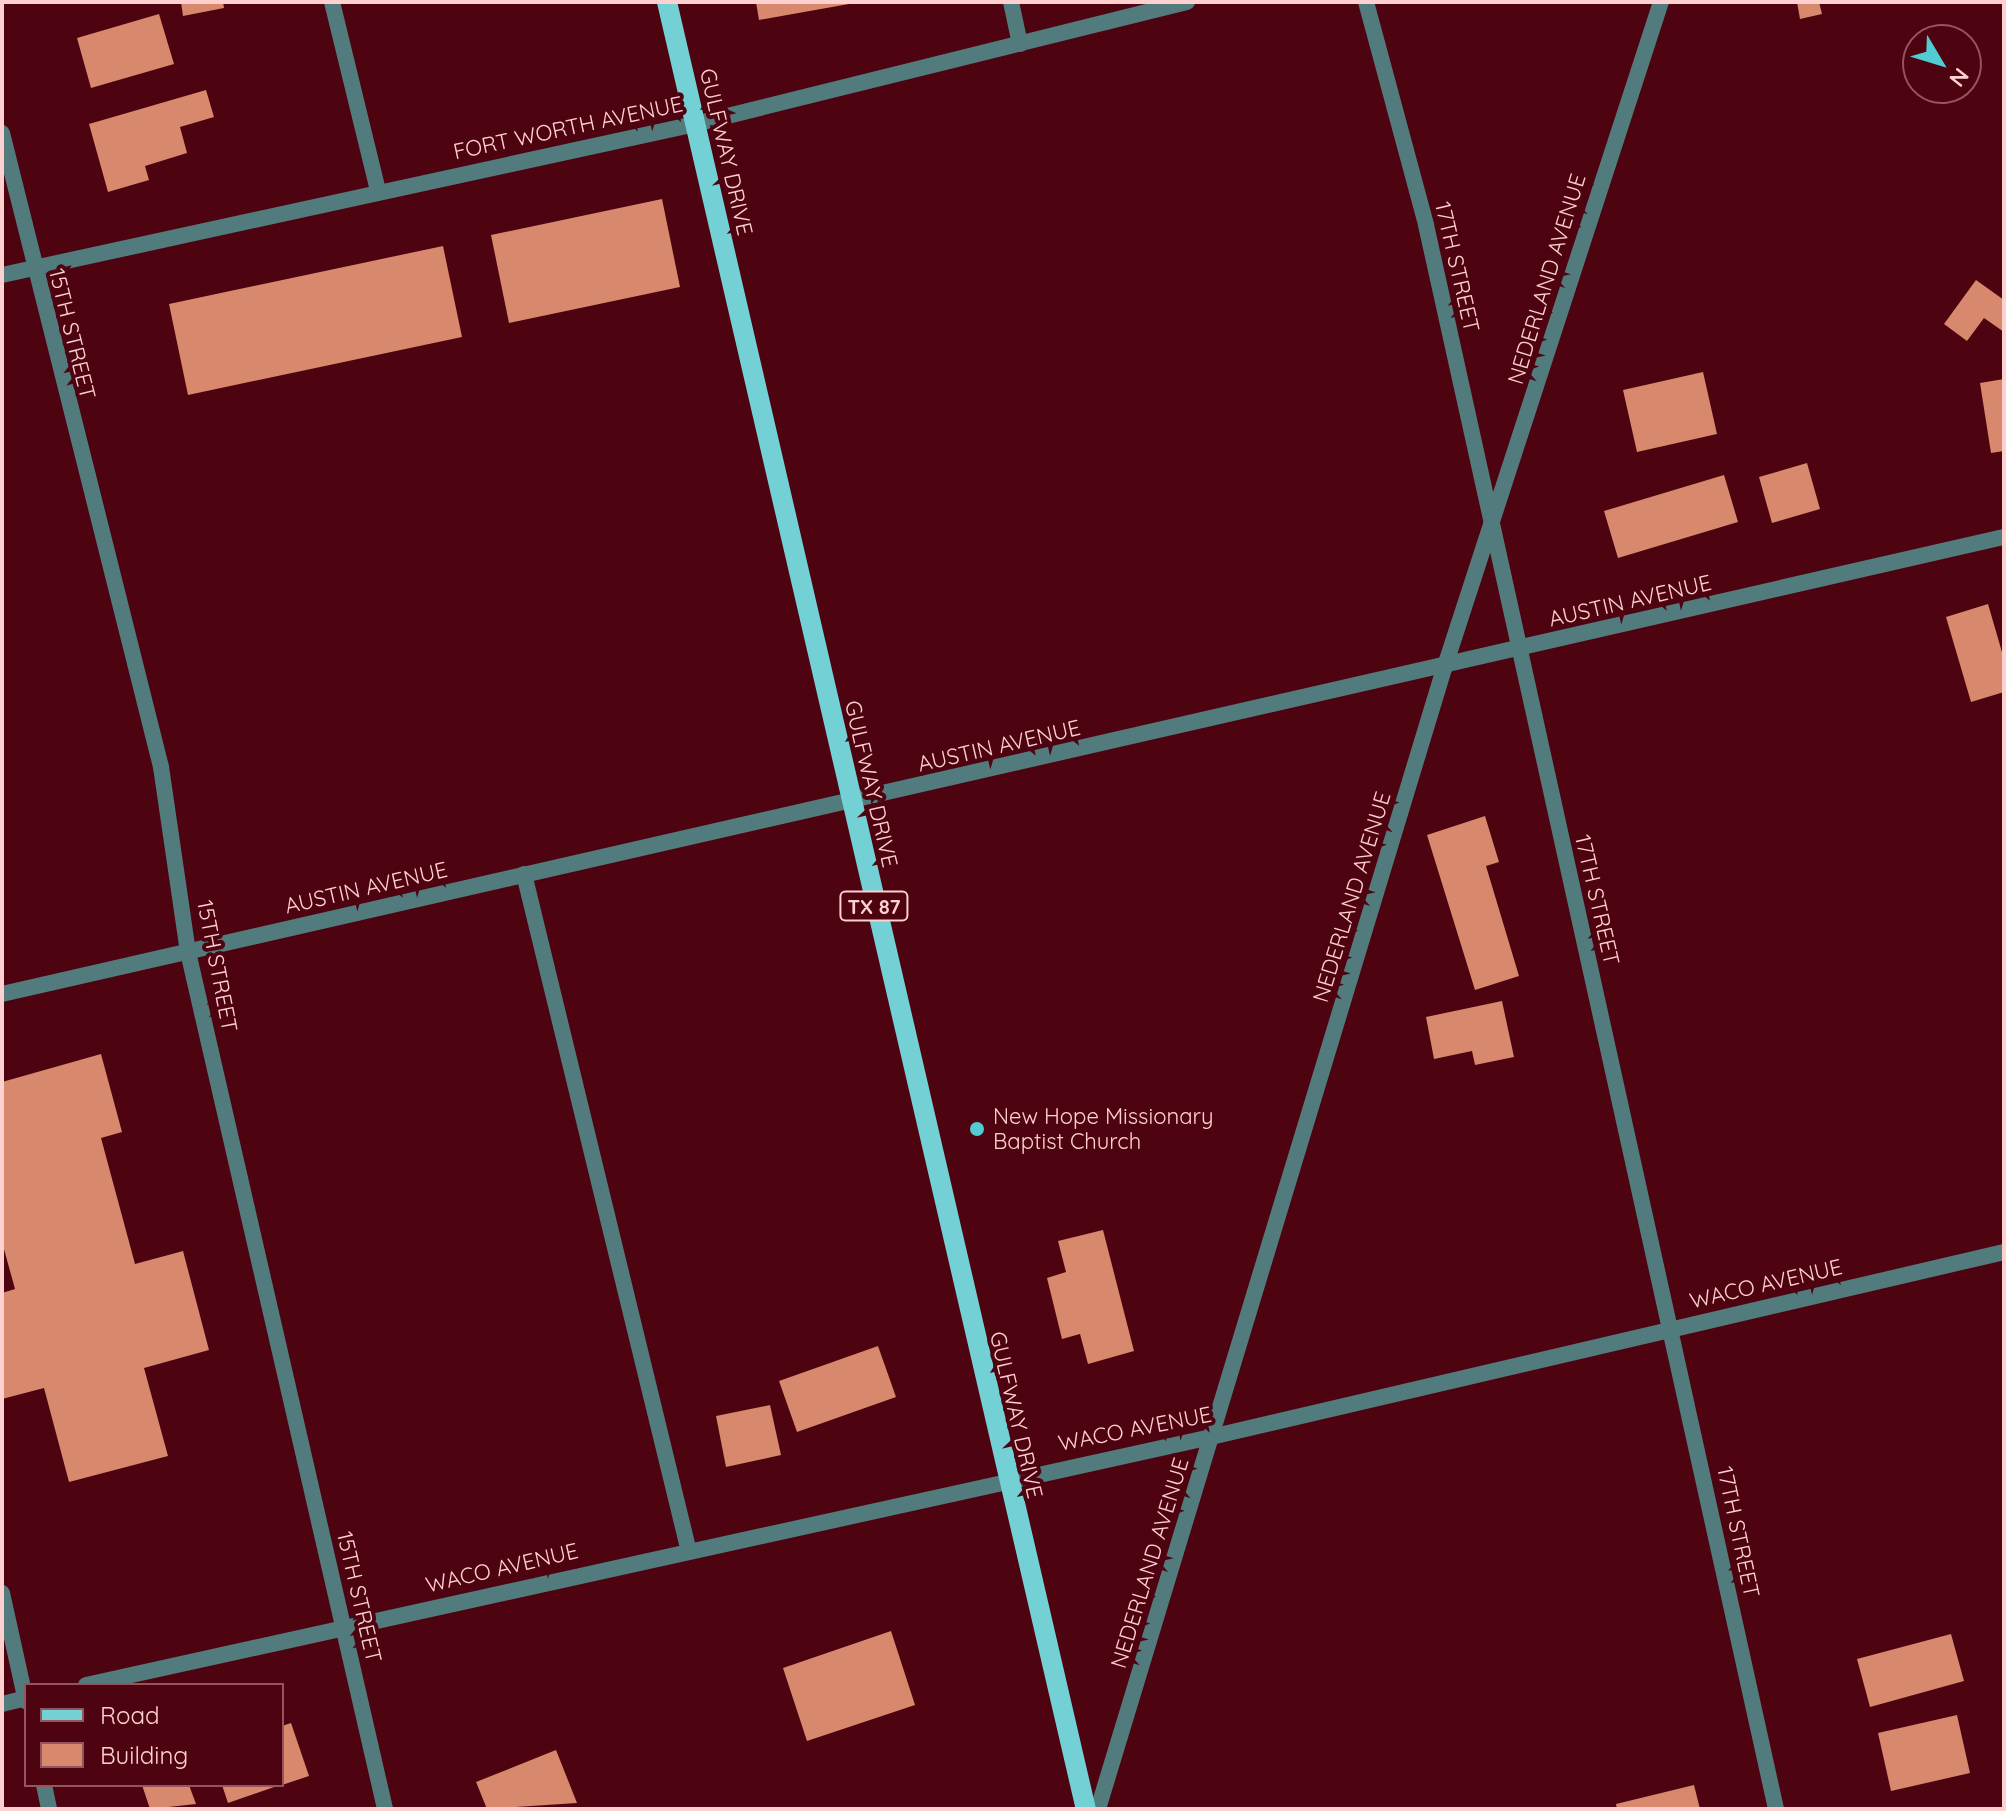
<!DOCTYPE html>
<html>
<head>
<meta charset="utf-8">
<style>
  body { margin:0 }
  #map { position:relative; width:2006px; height:1811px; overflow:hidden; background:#4e0310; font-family:Quicksand,sans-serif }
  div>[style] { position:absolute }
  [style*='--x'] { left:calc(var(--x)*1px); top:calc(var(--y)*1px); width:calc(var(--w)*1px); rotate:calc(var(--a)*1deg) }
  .building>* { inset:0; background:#d7886d }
  .service>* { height:16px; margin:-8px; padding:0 8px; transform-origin:8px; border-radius:8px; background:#517b7d }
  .minor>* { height:16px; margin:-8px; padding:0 8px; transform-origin:8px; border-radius:8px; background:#517b7d }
  .tertiary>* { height:16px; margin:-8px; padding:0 8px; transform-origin:8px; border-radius:8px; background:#517b7d }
  .primary>* { height:20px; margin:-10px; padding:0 10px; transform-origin:10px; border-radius:10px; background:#73d0d5 }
  .dots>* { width:22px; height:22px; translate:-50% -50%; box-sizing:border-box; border:4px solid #4e0310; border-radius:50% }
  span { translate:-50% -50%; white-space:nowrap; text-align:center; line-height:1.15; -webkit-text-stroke:8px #4e0310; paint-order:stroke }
  .shield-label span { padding:2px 6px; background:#4e0310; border:2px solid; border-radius:6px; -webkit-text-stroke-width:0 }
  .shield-label { font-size:20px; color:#ffd0d0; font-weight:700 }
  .street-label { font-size:22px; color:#ffd0d0 }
  .poi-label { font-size:22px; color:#ffd0d0 }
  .left { translate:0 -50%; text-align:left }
  .frame { position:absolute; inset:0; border:4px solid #ffd0d0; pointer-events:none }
  .legend { position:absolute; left:24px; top:1683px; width:260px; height:104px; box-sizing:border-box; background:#4e0310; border:2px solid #95555d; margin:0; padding:10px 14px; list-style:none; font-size:24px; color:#ffd0d0 }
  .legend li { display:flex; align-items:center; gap:16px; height:40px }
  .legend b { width:40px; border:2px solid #95555d }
  .north { position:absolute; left:1902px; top:24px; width:80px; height:80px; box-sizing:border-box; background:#4e0310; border:2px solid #95555d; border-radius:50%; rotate:128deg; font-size:22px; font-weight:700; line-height:32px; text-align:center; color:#ffd0d0 }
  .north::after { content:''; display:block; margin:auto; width:28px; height:36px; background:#51ccd2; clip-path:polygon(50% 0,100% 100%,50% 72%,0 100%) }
</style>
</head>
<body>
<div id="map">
  <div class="building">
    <div style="clip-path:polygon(181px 2px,223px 2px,224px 8px,183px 16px)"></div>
    <div style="clip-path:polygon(756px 2px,848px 2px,849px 4px,759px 20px)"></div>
    <div style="clip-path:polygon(1797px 2px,1819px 2px,1822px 14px,1800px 19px)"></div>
    <div style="clip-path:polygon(159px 14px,174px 64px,91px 88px,77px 38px)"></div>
    <div style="clip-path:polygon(206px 90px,214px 117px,180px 127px,187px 153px,145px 166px,149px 180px,108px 192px,89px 124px)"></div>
    <div style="clip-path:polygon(662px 199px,680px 287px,509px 323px,491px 235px)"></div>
    <div style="clip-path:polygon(443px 246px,462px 337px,188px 395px,169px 304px)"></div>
    <div style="clip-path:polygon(1976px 280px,2004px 300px,2004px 332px,1984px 318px,1967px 341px,1944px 324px)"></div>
    <div style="clip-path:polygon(1703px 372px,1717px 434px,1637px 452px,1623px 390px)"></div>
    <div style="clip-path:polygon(2004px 379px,2004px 451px,1991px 453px,1980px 383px)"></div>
    <div style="clip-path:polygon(1807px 463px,1820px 509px,1772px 523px,1759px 477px)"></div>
    <div style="clip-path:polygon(1724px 475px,1738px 522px,1618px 558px,1604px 511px)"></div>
    <div style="clip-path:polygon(1988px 604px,2004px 659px,2004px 692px,1971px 702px,1946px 617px)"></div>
    <div style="clip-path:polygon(1485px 816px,1499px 862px,1486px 866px,1519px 976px,1475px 990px,1427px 835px)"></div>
    <div style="clip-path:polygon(1502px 1001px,1514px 1057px,1475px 1065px,1472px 1051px,1434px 1059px,1426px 1017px)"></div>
    <div style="clip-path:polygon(101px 1054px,122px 1132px,101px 1138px,135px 1264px,183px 1251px,209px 1350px,144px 1368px,168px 1456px,69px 1482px,44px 1388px,2px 1399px,2px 1293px,15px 1289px,2px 1242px,2px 1082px)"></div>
    <div style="clip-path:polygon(1103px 1230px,1134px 1351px,1088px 1364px,1080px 1334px,1062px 1339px,1047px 1278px,1066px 1272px,1058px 1241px)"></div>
    <div style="clip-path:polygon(878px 1346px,896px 1397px,797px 1432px,779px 1381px)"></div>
    <div style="clip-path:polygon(770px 1405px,781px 1455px,726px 1467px,716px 1416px)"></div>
    <div style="clip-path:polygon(891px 1631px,915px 1705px,807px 1741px,783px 1668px)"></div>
    <div style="clip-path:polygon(1951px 1634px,1964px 1681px,1870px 1707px,1857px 1659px)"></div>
    <div style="clip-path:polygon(1957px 1715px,1970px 1773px,1891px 1791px,1878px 1733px)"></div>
    <div style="clip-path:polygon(291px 1723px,309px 1776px,282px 1785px,282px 1726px)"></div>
    <div style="clip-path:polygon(556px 1750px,577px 1803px,487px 1809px,476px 1782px)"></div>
    <div style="clip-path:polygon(142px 1785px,189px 1785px,196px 1804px,150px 1809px)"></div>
    <div style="clip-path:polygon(222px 1785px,280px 1785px,228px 1803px)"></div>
    <div style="clip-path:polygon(1694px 1785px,1700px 1809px,1617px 1809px,1616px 1804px)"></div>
  </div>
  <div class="service">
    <div style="--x:332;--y:2;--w:195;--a:76.3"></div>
    <div style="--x:1011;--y:2;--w:43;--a:77.9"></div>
    <div style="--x:524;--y:874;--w:694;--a:76.32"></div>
    <div style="--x:2;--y:1593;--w:111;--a:77.5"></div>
    <div style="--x:44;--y:1785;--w:25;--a:78"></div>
  </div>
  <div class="minor">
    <div style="--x:1366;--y:2;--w:231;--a:74.9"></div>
    <div style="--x:1426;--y:225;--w:1622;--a:77.54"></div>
    <div style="--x:2;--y:133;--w:654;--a:75.92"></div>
    <div style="--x:161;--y:767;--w:187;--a:81.7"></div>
    <div style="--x:188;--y:952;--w:879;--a:77.05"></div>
    <div style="--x:2;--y:275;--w:709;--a:-12.29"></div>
    <div style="--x:695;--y:124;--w:507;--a:-13.93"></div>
    <div style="--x:86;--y:1685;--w:1152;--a:-12.43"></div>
    <div style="--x:1211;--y:1437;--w:814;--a:-13.13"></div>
    <div style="--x:2;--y:1704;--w:25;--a:-14"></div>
    <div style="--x:1098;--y:1809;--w:1191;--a:-73.12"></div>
    <div style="--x:1444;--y:669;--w:701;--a:-71.98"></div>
  </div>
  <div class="tertiary">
    <div style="--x:2;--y:994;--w:2053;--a:-12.86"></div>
  </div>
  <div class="primary">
    <div style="--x:667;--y:2;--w:1855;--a:76.95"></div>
  </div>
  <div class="dots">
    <div style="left:977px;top:1129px;background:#51ccd2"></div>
  </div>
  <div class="shield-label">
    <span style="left:874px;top:906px">TX 87</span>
  </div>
  <div class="street-label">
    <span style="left:568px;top:128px;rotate:-12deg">FORT WORTH AVENUE</span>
    <span style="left:726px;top:152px;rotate:77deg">GULFWAY DRIVE</span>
    <span style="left:1457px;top:267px;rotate:77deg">17TH STREET</span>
    <span style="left:1547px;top:279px;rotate:-73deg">NEDERLAND AVENUE</span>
    <span style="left:72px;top:334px;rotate:76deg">15TH STREET</span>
    <span style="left:1630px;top:601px;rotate:-13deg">AUSTIN AVENUE</span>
    <span style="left:999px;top:746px;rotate:-13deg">AUSTIN AVENUE</span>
    <span style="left:871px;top:784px;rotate:77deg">GULFWAY DRIVE</span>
    <span style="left:366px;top:888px;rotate:-13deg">AUSTIN AVENUE</span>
    <span style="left:1352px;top:897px;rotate:-73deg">NEDERLAND AVENUE</span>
    <span style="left:1597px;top:900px;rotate:77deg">17TH STREET</span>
    <span style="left:217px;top:966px;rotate:79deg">15TH STREET</span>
    <span style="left:1766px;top:1284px;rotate:-13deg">WACO AVENUE</span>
    <span style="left:1016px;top:1415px;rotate:77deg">GULFWAY DRIVE</span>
    <span style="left:1135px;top:1429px;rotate:-11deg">WACO AVENUE</span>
    <span style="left:1738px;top:1532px;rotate:78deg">17TH STREET</span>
    <span style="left:1150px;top:1563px;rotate:-73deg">NEDERLAND AVENUE</span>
    <span style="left:502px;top:1568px;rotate:-13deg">WACO AVENUE</span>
    <span style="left:359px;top:1597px;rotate:77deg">15TH STREET</span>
  </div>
  <div class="poi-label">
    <span class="left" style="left:993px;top:1129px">New Hope Missionary<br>Baptist Church</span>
  </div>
  <div class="frame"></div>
  <ul class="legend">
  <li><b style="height:10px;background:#73d0d5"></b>Road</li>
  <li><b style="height:22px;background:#d7886d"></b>Building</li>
  </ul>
  <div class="north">N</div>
</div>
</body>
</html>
